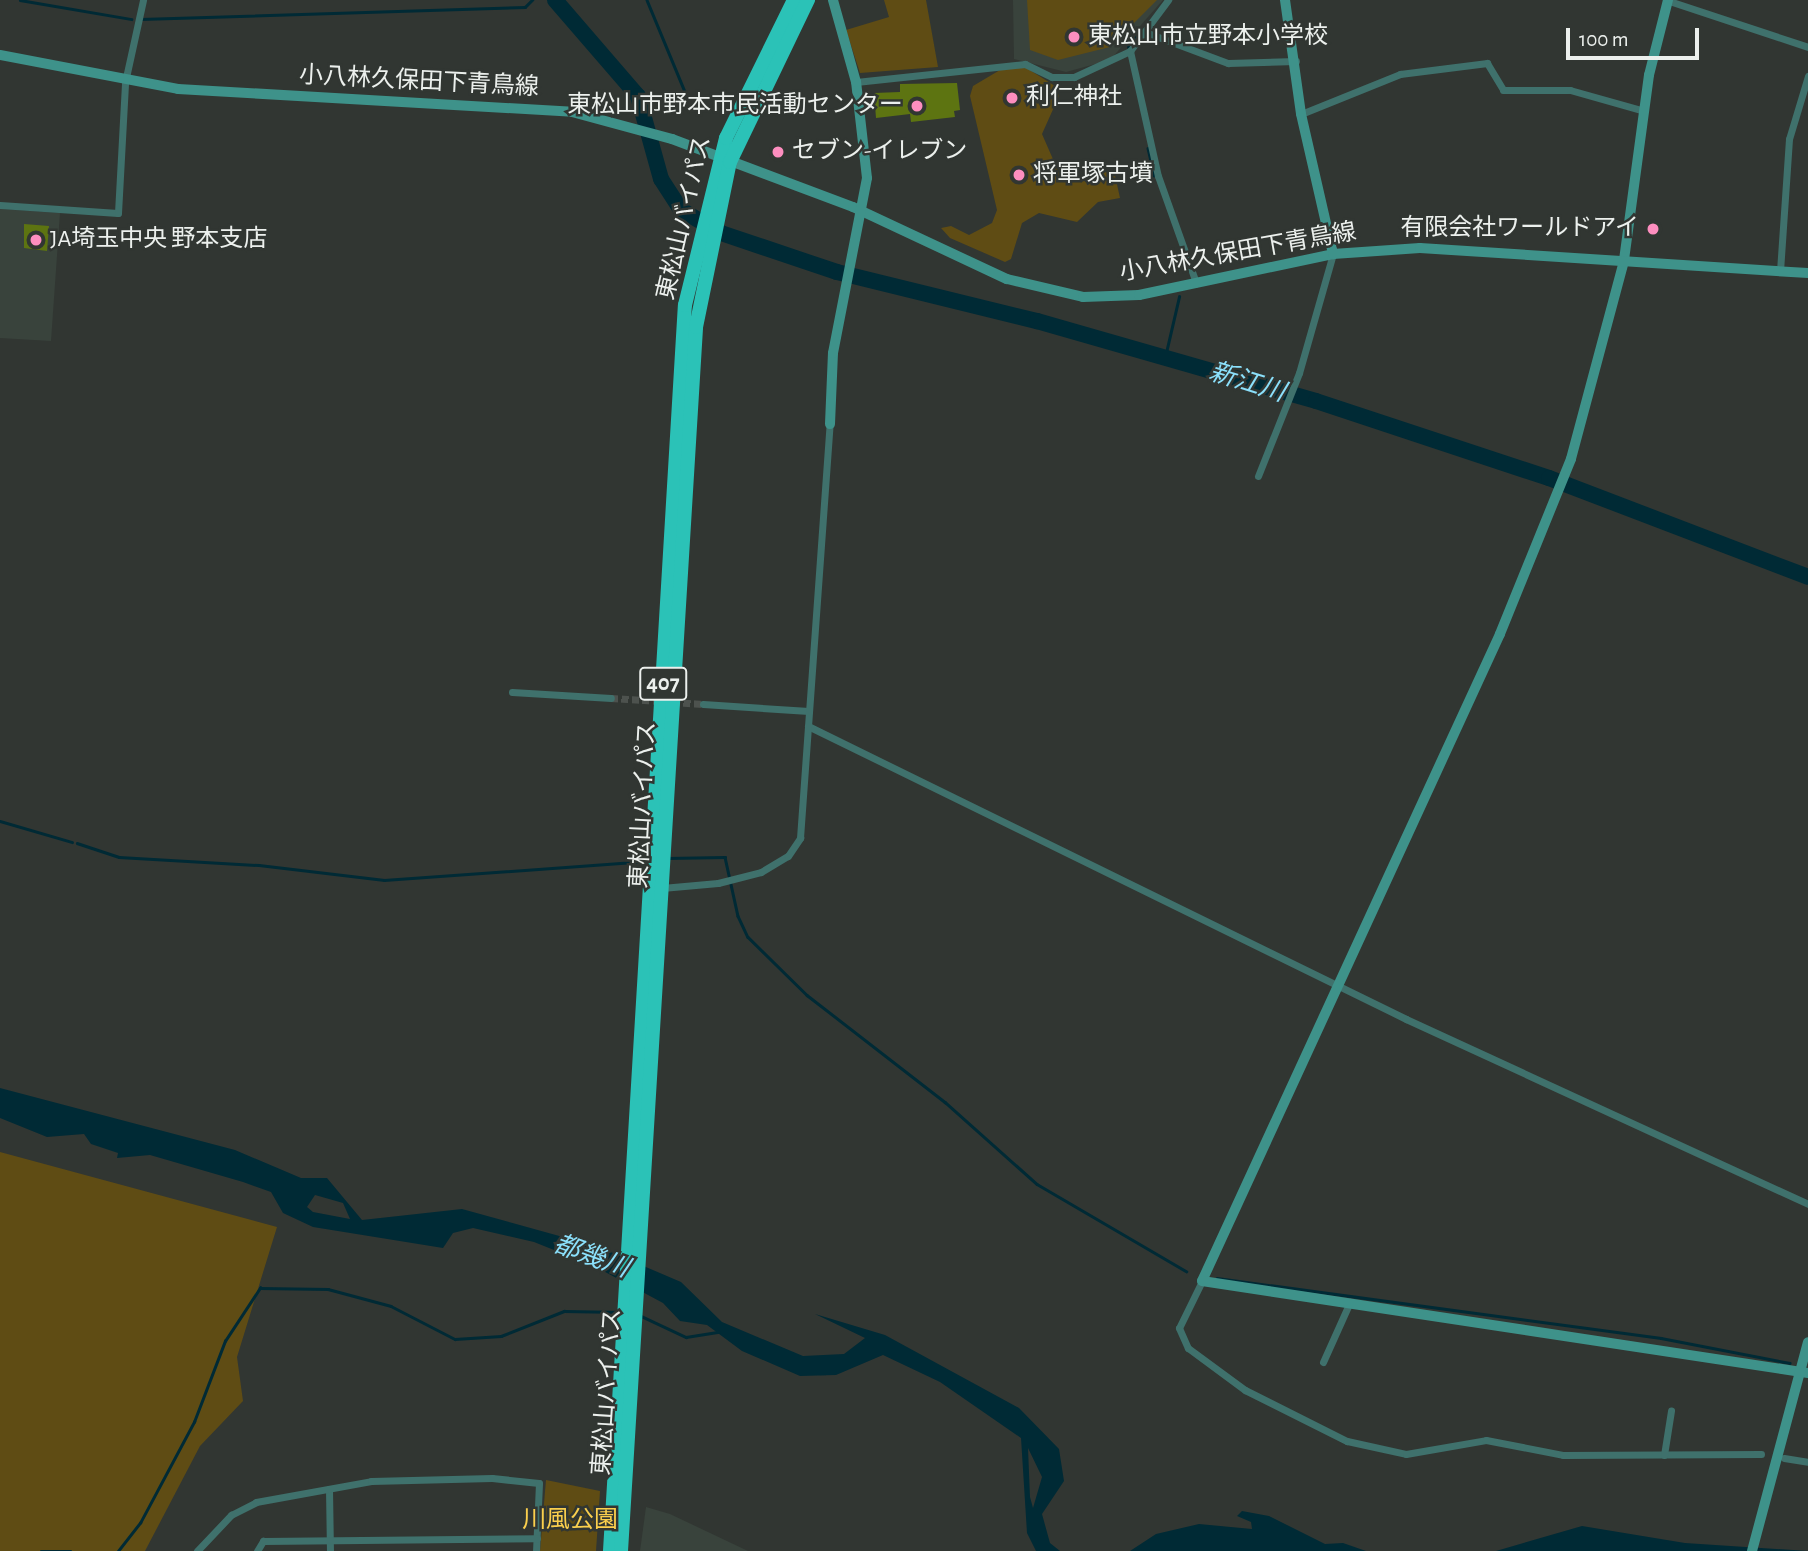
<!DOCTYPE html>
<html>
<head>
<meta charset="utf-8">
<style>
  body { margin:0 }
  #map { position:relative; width:1808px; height:1551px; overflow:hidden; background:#313632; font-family:"Alegreya Sans","Noto Sans JP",sans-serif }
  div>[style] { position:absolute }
  .built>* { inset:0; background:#39433c }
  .green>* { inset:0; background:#5f4c14 }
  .water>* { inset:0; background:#002a35 }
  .stream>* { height:2.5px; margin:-1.25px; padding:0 1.25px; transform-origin:1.25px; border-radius:1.25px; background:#002a35 }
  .river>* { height:16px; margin:-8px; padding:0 8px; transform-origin:8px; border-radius:8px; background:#002a35 }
  .building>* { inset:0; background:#5d7411 }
  .street-tunnel>* { height:7px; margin-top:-3.5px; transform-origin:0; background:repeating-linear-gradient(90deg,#4d524e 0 7px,transparent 0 10.5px) }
  .street>* { height:7px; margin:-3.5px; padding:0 3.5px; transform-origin:3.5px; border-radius:3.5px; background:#3f716c }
  .secondary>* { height:10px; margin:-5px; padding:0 5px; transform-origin:5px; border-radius:5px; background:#3e928a }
  .highway>* { height:14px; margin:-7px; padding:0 7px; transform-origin:7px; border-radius:7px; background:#2bc2b7 }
  .dots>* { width:19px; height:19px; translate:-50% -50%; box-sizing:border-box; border:4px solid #313632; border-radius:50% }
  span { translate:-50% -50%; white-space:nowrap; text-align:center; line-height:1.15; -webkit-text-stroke:5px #313632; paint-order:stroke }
  .shield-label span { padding:2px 5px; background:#313632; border:2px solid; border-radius:5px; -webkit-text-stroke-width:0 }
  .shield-label { font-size:23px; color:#ecf0ed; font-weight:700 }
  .poi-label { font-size:24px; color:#ecf0ed }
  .left { translate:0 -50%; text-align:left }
  .right { translate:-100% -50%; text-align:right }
  .street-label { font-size:24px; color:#ecf0ed }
  .park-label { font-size:24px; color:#facf4d }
  .water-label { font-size:26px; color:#8be0fb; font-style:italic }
  .scale { position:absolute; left:1566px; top:28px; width:133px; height:32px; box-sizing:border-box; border:4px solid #ecf0ed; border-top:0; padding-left:9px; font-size:21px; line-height:24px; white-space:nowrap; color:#ecf0ed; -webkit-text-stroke:5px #313632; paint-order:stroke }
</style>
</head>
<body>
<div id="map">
  <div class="built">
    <div style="clip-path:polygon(1013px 0,1163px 0,1110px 60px,1066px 72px,1014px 59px)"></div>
    <div style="clip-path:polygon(0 209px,60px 213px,51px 341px,0 338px)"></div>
    <div style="clip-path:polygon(646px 1507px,670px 1514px,748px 1551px,640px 1551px)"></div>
  </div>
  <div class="green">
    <div style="clip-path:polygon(884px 0,926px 0,938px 67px,860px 73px,846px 30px,889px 17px)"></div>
    <div style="clip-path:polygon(1027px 0,1157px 0,1110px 47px,1058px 60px,1030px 50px)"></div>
    <div style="clip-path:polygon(1025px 67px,1055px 86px,1059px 96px,1042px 134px,1059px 173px,1065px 180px,1092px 181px,1105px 172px,1115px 175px,1120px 198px,1098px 202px,1077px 222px,1039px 213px,1022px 223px,1011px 259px,1005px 262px,950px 238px,941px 228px,951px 226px,969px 235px,992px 223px,997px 210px,970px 96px,973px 86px,1000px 70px)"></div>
    <div style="clip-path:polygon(0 1152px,277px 1227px,237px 1357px,243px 1401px,200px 1446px,145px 1551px,0 1551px)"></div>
    <div style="clip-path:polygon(546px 1480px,600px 1491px,596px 1551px,540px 1551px)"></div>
  </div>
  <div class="water">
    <div style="clip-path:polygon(evenodd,0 1088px,235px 1150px,301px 1178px,327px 1178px,362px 1220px,462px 1209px,599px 1247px,681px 1282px,722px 1322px,803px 1356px,844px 1354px,865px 1338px,815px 1314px,885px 1335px,1019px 1408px,1059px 1449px,1064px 1481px,1042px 1514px,1050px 1543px,1060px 1551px,1036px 1551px,1027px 1533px,1021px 1438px,940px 1382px,883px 1355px,836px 1375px,800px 1376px,742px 1351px,707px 1325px,680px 1321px,663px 1303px,594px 1266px,534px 1242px,473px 1228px,453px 1233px,443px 1248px,313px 1227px,283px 1213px,271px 1192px,243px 1182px,150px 1155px,117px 1158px,118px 1153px,91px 1144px,84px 1134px,47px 1137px,0 1118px,0 1088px,315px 1195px,343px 1203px,350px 1219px,313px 1212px,307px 1207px,315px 1195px,0 1088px,1028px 1448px,1042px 1477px,1033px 1508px,1030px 1497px,1028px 1448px)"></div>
    <div style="clip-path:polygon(1242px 1511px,1269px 1516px,1325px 1544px,1343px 1543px,1366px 1551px,1130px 1551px,1156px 1534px,1199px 1524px,1252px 1529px,1251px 1522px,1237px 1516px)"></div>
    <div style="clip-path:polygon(1582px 1526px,1685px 1543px,1808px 1551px,1496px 1551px)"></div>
  </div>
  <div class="stream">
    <div style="left:20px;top:0;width:113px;rotate:9.7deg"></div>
    <div style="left:647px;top:0;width:107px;rotate:67.5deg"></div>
    <div style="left:141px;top:19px;width:384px;rotate:-1.8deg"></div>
    <div style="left:525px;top:7px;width:10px;rotate:-45deg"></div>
    <div style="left:1128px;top:47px;width:14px;rotate:-51deg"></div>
    <div style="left:1148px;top:148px;width:28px;rotate:77deg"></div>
    <div style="left:1185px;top:261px;width:8px;rotate:90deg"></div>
    <div style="left:1165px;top:357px;width:62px;rotate:-76.9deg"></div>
    <div style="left:0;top:821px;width:75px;rotate:16.3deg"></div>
    <div style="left:77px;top:843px;width:44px;rotate:18.4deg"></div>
    <div style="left:119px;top:857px;width:140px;rotate:3.3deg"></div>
    <div style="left:259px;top:865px;width:126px;rotate:6.8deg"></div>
    <div style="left:384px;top:880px;width:264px;rotate:-4.1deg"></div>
    <div style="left:667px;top:858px;width:58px;rotate:-1deg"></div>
    <div style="left:725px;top:857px;width:60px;rotate:77.6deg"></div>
    <div style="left:738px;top:916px;width:23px;rotate:65deg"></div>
    <div style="left:748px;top:937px;width:83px;rotate:44.5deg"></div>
    <div style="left:807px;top:995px;width:175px;rotate:37.8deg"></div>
    <div style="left:945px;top:1102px;width:123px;rotate:41.7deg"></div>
    <div style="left:1037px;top:1184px;width:173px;rotate:30.3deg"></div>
    <div style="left:1217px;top:1278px;width:448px;rotate:7.7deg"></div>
    <div style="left:1661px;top:1338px;width:131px;rotate:11deg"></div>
    <div style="left:641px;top:1316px;width:50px;rotate:25deg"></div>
    <div style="left:686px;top:1337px;width:33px;rotate:-9deg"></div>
    <div style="left:41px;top:1551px;width:30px"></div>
    <div style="left:118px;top:1551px;width:36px;rotate:-52deg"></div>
    <div style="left:140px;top:1523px;width:115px;rotate:-61.9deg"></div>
    <div style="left:194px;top:1422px;width:87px;rotate:-69.1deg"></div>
    <div style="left:225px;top:1341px;width:64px;rotate:-56.6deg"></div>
    <div style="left:260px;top:1288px;width:68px;rotate:0.8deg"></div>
    <div style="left:328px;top:1289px;width:65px;rotate:15.1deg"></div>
    <div style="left:391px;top:1306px;width:72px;rotate:27.3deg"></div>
    <div style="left:455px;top:1339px;width:46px;rotate:-3.7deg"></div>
    <div style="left:501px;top:1336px;width:68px;rotate:-21.6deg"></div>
    <div style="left:564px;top:1311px;width:57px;rotate:1deg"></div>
  </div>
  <div class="river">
    <div style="left:555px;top:0;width:127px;rotate:49.2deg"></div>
    <div style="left:638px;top:96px;width:86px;rotate:74.5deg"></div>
    <div style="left:661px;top:179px;width:37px;rotate:57deg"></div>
    <div style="left:681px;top:210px;width:46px;rotate:29.9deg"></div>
    <div style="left:721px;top:233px;width:122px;rotate:18.6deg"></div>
    <div style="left:837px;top:272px;width:206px;rotate:13.8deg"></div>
    <div style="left:1037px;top:321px;width:290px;rotate:16deg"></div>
    <div style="left:1316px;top:401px;width:245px;rotate:18.3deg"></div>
    <div style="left:1549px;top:478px;width:277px;rotate:20.9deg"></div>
  </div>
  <div class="building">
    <div style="clip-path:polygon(957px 83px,960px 110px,954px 111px,955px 117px,911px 122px,910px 114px,876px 118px,874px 93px,900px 92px,900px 84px)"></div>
    <div style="clip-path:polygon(24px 224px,49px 226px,47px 251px,24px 248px)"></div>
  </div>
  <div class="street-tunnel">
    <div style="left:611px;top:698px;width:50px;rotate:3.4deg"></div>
    <div style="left:673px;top:702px;width:30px;rotate:4deg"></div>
  </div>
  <div class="street">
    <div style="left:1666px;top:0;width:150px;rotate:18.3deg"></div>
    <div style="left:1145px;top:32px;width:89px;rotate:20.5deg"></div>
    <div style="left:1228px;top:63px;width:68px;rotate:-1.7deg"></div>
    <div style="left:1130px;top:51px;width:128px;rotate:77.4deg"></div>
    <div style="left:1158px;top:176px;width:114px;rotate:70.4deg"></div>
    <div style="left:856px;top:82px;width:170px;rotate:-6.1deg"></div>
    <div style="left:1025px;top:64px;width:30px;rotate:26deg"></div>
    <div style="left:1052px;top:77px;width:22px"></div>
    <div style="left:1074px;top:77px;width:62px;rotate:-24.9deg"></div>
    <div style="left:1130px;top:51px;width:64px;rotate:-53.3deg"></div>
    <div style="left:1301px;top:114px;width:107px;rotate:-22deg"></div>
    <div style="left:1400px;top:74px;width:88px;rotate:-7.2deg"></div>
    <div style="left:1487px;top:63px;width:31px;rotate:59deg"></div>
    <div style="left:1503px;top:90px;width:67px"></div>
    <div style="left:1570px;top:90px;width:77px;rotate:15.8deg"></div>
    <div style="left:0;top:205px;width:118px;rotate:3.9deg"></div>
    <div style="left:118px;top:213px;width:131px;rotate:-86.9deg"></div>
    <div style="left:125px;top:82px;width:84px;rotate:-77.6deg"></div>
    <div style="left:1780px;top:271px;width:132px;rotate:-86.1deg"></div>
    <div style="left:1789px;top:139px;width:66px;rotate:-73.2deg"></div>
    <div style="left:1258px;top:476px;width:111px;rotate:-68.3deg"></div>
    <div style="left:1299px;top:373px;width:124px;rotate:-74.1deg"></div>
    <div style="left:512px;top:692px;width:99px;rotate:3.5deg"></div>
    <div style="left:703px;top:704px;width:106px;rotate:3.8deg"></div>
    <div style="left:808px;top:726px;width:666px;rotate:26.1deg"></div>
    <div style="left:1406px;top:1019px;width:443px;rotate:24.7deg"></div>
    <div style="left:662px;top:888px;width:56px;rotate:-5.1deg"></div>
    <div style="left:718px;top:883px;width:44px;rotate:-14.3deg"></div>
    <div style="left:761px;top:872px;width:31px;rotate:-31deg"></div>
    <div style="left:788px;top:856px;width:22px;rotate:-56deg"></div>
    <div style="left:800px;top:838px;width:415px;rotate:-85.9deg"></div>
    <div style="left:1202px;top:1281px;width:52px;rotate:116.1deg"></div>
    <div style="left:1179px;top:1328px;width:22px;rotate:66deg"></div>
    <div style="left:1188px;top:1348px;width:71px;rotate:36.4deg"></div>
    <div style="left:1245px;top:1390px;width:114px;rotate:26.6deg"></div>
    <div style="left:1347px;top:1441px;width:60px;rotate:12.4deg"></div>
    <div style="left:1406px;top:1454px;width:81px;rotate:-9.9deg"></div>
    <div style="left:1486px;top:1440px;width:78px;rotate:11deg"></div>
    <div style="left:1563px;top:1455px;width:198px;rotate:-0.3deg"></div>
    <div style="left:1323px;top:1362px;width:66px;rotate:-65.8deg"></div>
    <div style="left:1664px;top:1455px;width:45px;rotate:-81deg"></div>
    <div style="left:1784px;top:1458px;width:24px;rotate:9deg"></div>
    <div style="left:329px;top:1489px;width:62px;rotate:89.1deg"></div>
    <div style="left:197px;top:1551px;width:50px;rotate:-46.6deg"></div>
    <div style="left:231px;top:1515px;width:28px;rotate:-27deg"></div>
    <div style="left:256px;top:1502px;width:117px;rotate:-10.3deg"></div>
    <div style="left:371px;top:1481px;width:121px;rotate:-1.4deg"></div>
    <div style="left:492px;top:1478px;width:47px;rotate:6.1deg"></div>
    <div style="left:539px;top:1483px;width:68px;rotate:92.5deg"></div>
    <div style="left:257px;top:1551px;width:12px;rotate:-59deg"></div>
    <div style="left:263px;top:1541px;width:274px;rotate:-0.6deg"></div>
  </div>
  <div class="secondary">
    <div style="left:1285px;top:0;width:115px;rotate:82deg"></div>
    <div style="left:1301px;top:114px;width:144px;rotate:77.1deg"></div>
    <div style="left:1668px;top:0;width:77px;rotate:104.2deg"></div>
    <div style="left:1649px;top:75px;width:188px;rotate:97.7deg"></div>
    <div style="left:1624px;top:261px;width:205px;rotate:105deg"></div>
    <div style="left:1571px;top:459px;width:189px;rotate:112.1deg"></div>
    <div style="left:1500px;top:634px;width:712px;rotate:114.73deg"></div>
    <div style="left:1202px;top:1281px;width:613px;rotate:8.63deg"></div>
    <div style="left:0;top:55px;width:181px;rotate:10.8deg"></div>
    <div style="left:178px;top:89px;width:395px;rotate:3.3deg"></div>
    <div style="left:572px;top:112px;width:104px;rotate:15.1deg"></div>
    <div style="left:672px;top:139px;width:193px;rotate:20.6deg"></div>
    <div style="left:853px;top:207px;width:170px;rotate:25.1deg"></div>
    <div style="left:1007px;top:279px;width:78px;rotate:13.3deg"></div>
    <div style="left:1083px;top:297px;width:56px;rotate:-2deg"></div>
    <div style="left:1139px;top:295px;width:198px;rotate:-11.9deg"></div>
    <div style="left:1333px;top:254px;width:87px;rotate:-3.9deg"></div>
    <div style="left:1420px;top:248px;width:389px;rotate:3.7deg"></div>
    <div style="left:830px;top:424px;width:71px;rotate:-87.6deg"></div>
    <div style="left:833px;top:353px;width:178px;rotate:-79deg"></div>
    <div style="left:867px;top:178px;width:97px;rotate:-96.5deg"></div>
    <div style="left:856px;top:82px;width:85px;rotate:-105.7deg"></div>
    <div style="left:1752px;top:1551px;width:216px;rotate:-75deg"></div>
  </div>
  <div class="highway">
    <div style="left:610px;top:1551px;width:1248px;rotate:-86.56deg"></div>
    <div style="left:685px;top:305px;width:172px;rotate:-76.2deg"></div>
    <div style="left:726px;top:138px;width:154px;rotate:-63.8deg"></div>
    <div style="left:621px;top:1551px;width:1226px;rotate:-86.49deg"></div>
    <div style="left:696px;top:327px;width:168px;rotate:-78.4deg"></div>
    <div style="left:730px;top:162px;width:180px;rotate:-64.3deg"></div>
  </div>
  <div class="dots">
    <div style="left:1074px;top:37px;background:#fd8ebf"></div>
    <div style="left:1012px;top:98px;background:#fd8ebf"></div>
    <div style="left:917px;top:106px;background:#fd8ebf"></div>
    <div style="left:778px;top:152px;background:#fd8ebf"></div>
    <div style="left:1019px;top:175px;background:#fd8ebf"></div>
    <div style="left:1653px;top:229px;background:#fd8ebf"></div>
    <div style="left:36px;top:240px;background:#fd8ebf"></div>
  </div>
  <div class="shield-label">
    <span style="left:663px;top:684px">407</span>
  </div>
  <div class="poi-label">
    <span class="left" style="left:1088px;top:37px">東松山市立野本小学校</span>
    <span class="left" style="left:1026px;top:98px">利仁神社</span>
    <span class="right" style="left:903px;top:106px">東松山市野本市民活動センター</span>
    <span class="left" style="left:792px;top:152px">セブン-イレブン</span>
    <span class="left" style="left:1033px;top:175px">将軍塚古墳</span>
    <span class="right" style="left:1639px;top:229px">有限会社ワールドアイ</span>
    <span class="left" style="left:50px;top:240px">JA埼玉中央 野本支店</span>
  </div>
  <div class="street-label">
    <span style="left:419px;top:82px;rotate:3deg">小八林久保田下青鳥線</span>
    <span style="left:685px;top:218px;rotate:-77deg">東松山バイパス</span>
    <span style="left:1238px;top:253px;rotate:-10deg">小八林久保田下青鳥線</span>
    <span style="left:644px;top:805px;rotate:-87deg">東松山バイパス</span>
    <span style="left:608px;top:1392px;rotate:-86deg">東松山バイパス</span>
  </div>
  <div class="park-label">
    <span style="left:570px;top:1521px">川風公園</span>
  </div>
  <div class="water-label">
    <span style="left:1247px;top:383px;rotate:17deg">新江川</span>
    <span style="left:591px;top:1257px;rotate:20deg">都幾川</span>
  </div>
  <div class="scale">100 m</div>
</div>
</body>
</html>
